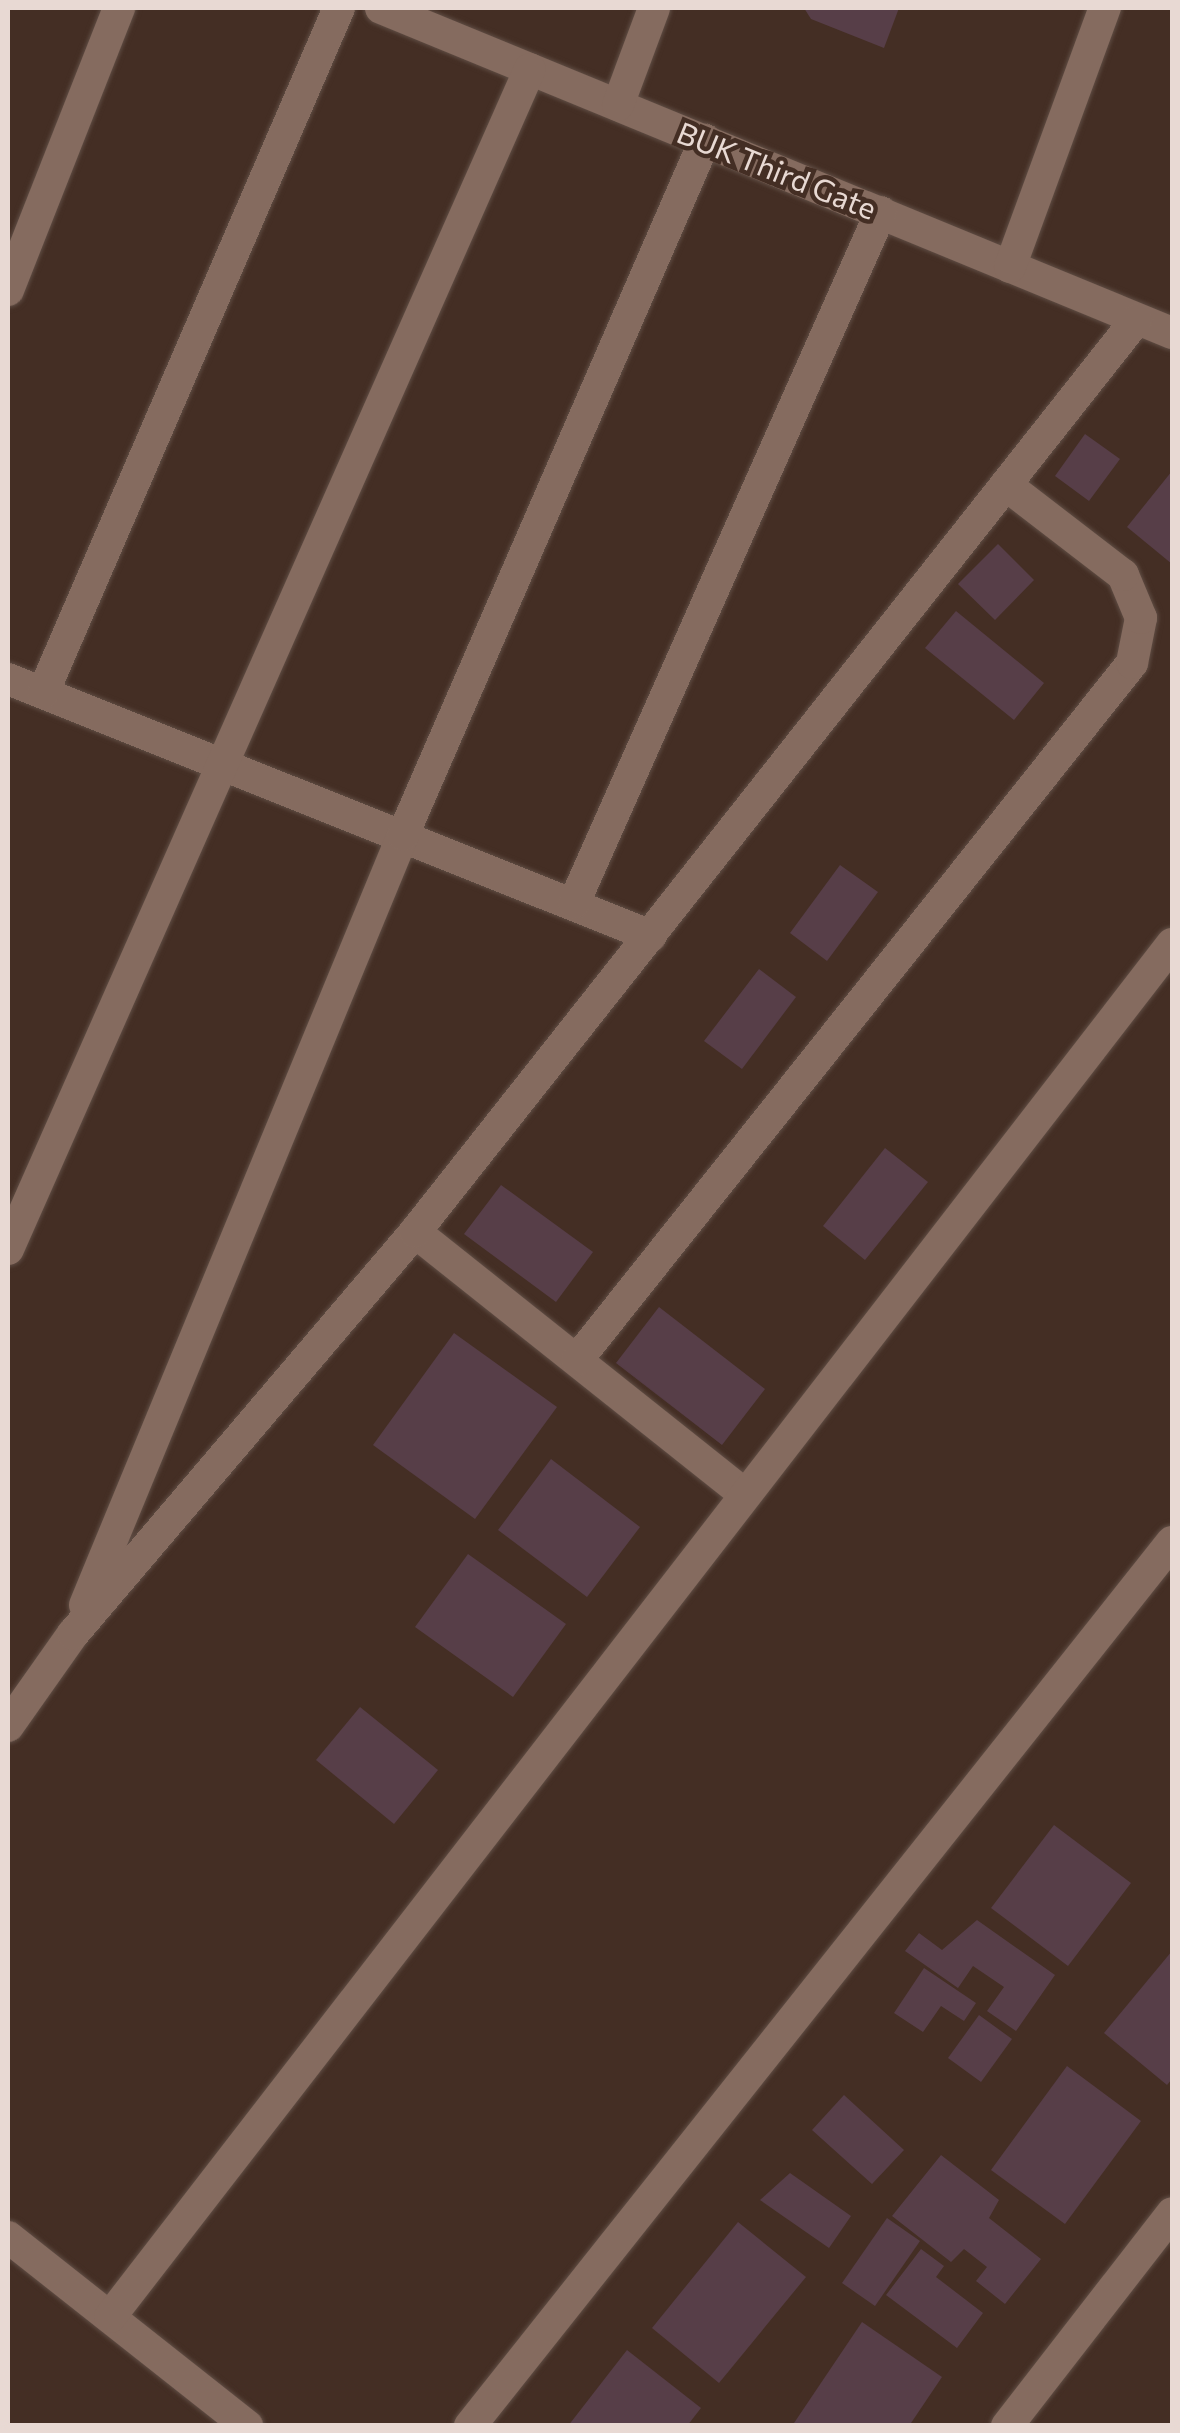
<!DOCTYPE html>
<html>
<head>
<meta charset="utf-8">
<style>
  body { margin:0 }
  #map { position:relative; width:1180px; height:2433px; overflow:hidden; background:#442e24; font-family:Commissioner,sans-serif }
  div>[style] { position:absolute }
  .building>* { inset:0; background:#573e48 }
  .roads { filter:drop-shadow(0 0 2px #5f4d44) drop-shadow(0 0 2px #5f4d44) }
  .street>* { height:32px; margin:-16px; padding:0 16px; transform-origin:16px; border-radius:16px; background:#856b5f }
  span { translate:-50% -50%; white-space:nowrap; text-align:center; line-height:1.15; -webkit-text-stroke:9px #442e24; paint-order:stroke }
  .street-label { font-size:30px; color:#e8d9d3 }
  .frame { position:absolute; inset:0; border:10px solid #e8d9d3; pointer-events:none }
</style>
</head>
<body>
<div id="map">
  <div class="building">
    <div style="clip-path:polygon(804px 8px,899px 8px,884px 48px,811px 19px)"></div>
    <div style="clip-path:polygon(1085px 434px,1120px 459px,1089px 501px,1055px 476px)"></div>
    <div style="clip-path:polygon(1172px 471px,1172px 564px,1127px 527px)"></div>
    <div style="clip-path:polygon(998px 544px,1034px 580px,995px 620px,958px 584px)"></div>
    <div style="clip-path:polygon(956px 611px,1044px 683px,1014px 720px,925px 648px)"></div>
    <div style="clip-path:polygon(840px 865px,878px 892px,827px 961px,790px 933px)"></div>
    <div style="clip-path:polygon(759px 969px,796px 997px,742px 1069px,704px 1041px)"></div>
    <div style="clip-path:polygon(885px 1148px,928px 1182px,865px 1260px,823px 1226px)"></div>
    <div style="clip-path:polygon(501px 1185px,593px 1252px,556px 1302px,464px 1234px)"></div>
    <div style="clip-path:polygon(659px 1307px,765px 1389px,722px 1445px,616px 1363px)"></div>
    <div style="clip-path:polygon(454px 1333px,557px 1407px,475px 1519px,373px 1445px)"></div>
    <div style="clip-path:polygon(551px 1459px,640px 1527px,587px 1597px,498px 1530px)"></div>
    <div style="clip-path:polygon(468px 1554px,566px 1624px,513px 1697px,415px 1627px)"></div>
    <div style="clip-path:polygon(360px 1707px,438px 1770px,394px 1824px,316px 1760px)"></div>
    <div style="clip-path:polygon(1054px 1825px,1131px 1883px,1068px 1966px,991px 1908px)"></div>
    <div style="clip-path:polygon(977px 1920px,1055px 1975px,1016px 2031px,987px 2011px,1004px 1987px,973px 1966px,958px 1988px,905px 1951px,919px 1933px,942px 1950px)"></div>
    <div style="clip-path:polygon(1172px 1951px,1172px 2079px,1167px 2085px,1104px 2033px)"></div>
    <div style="clip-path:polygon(924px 1968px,976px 2003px,964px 2021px,941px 2006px,923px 2032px,894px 2013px)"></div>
    <div style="clip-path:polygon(979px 2015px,1012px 2039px,981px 2082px,948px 2058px)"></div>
    <div style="clip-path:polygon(1067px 2066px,1141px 2121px,1065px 2224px,991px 2170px)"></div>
    <div style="clip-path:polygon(844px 2095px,904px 2150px,872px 2184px,812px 2130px)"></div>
    <div style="clip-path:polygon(941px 2155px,999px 2200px,989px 2218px,1041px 2259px,1005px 2304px,976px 2281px,987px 2267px,964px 2249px,951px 2262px,892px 2216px)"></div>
    <div style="clip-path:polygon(790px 2173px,851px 2216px,829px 2248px,760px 2200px)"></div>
    <div style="clip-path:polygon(887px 2218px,920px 2241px,875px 2306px,842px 2283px)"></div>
    <div style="clip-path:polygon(738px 2222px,806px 2277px,719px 2383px,652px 2328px)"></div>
    <div style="clip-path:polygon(921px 2249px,944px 2266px,936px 2277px,983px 2313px,957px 2348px,886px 2295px)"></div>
    <div style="clip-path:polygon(862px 2322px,942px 2377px,909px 2426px,792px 2426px)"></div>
    <div style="clip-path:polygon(627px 2350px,701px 2408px,687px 2426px,568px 2426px)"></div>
  </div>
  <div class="roads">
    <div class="street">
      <div style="left:381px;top:8px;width:855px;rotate:22.34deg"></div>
      <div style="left:618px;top:105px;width:103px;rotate:-69.6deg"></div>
      <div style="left:1010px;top:267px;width:276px;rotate:-69.9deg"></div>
      <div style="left:8px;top:290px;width:303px;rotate:-68.5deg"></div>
      <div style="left:8px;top:679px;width:692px;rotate:21.79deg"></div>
      <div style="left:43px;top:693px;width:746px;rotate:-66.63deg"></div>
      <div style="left:574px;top:903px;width:756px;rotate:-66.05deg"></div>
      <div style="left:415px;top:1232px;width:416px;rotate:38.5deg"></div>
      <div style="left:8px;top:1249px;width:1290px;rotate:-66.14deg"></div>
      <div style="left:577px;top:1360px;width:891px;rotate:-51.47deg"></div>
      <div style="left:1132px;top:663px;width:46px;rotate:-78.7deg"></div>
      <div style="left:1141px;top:618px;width:47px;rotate:-112.7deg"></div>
      <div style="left:1123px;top:575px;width:148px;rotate:-142.4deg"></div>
      <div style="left:85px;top:1605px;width:833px;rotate:-67.56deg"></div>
      <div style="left:403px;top:835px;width:758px;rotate:-66.51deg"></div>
      <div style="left:8px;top:1726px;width:113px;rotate:-54.8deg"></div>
      <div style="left:73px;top:1634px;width:528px;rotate:-49.61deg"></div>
      <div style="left:415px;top:1232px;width:1163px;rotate:-51.67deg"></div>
      <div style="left:8px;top:2237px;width:305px;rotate:38.3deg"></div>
      <div style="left:110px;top:2317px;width:1736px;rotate:-52.28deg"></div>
      <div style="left:470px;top:2426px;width:1129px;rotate:-51.55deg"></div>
      <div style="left:1007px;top:2426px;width:269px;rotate:-52.2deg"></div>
    </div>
  </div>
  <div class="street-label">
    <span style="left:777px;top:170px;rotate:22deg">BUK Third Gate</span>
  </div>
  <div class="frame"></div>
</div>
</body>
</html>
